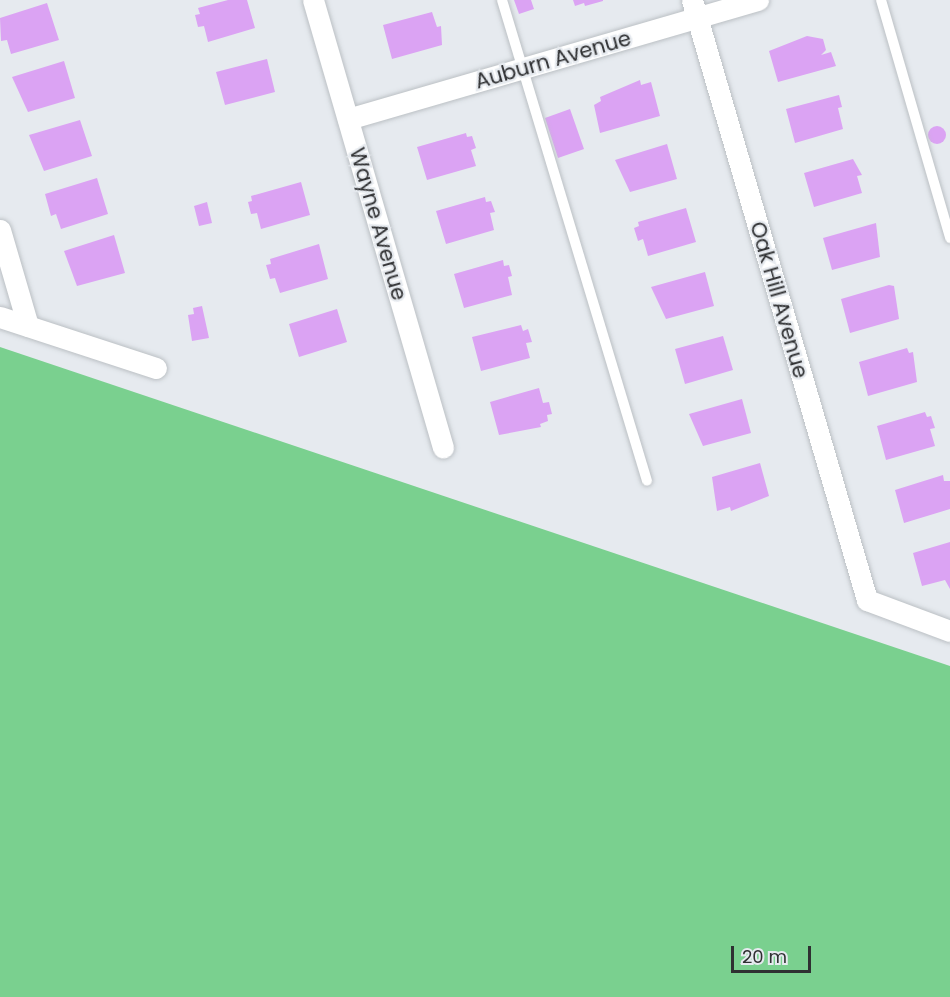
<!DOCTYPE html>
<html>
<head>
<meta charset="utf-8">
<style>
  body { margin:0 }
  #map { position:relative; width:950px; height:997px; overflow:hidden; background:#e6eaef; font-family:Poppins,sans-serif }
  div>[style] { position:absolute }
  .forest>* { inset:0; background:#7ad08f }
  .building>* { inset:0; background:#dba3f3 }
  .round { border-radius:50% }
  .roads { filter:drop-shadow(0 0 2px #bbc0c4) drop-shadow(0 0 2px #bbc0c4) }
  .lane>* { height:10px; margin:-5px; padding:0 5px; transform-origin:5px; border-radius:5px; background:#fff }
  .street>* { height:21px; margin:-10.5px; padding:0 10.5px; transform-origin:10.5px; border-radius:10.5px; background:#fff }
  span { translate:-50% -50%; white-space:nowrap; text-align:center; line-height:1.15; -webkit-text-stroke:4.5px #e6eaef; paint-order:stroke }
  .street-label { font-size:21px; color:#2f3032 }
  .scale { position:absolute; left:731px; top:946px; width:80px; height:27px; box-sizing:border-box; border:3px solid #2f3032; border-top:0; padding-left:8px; font-size:18px; line-height:21px; white-space:nowrap; color:#2f3032; -webkit-text-stroke:4px #e6eaef; paint-order:stroke }
</style>
</head>
<body>
<div id="map">
  <div class="forest">
    <div style="clip-path:polygon(0 347px,950px 666px,950px 997px,0 997px)"></div>
  </div>
  <div class="building">
    <div style="clip-path:polygon(228px 0,247px 0,255px 28px,208px 42px,204px 26px,198px 27px,195px 15px,200px 14px,198px 8px)"></div>
    <div style="clip-path:polygon(514px 0,531px 0,534px 9px,519px 14px)"></div>
    <div style="clip-path:polygon(573px 0,603px 0,603px 1px,585px 6px,584px 3px,575px 6px)"></div>
    <div style="clip-path:polygon(47px 3px,59px 40px,11px 54px,7px 40px,1px 41px,0 18px)"></div>
    <div style="clip-path:polygon(432px 12px,437px 27px,441px 26px,442px 45px,392px 59px,383px 25px)"></div>
    <div style="clip-path:polygon(807px 36px,823px 39px,826px 50px,821px 55px,831px 52px,836px 66px,778px 82px,769px 51px)"></div>
    <div style="clip-path:polygon(267px 59px,275px 92px,225px 105px,216px 72px)"></div>
    <div style="clip-path:polygon(64px 61px,75px 98px,28px 112px,12px 77px)"></div>
    <div style="clip-path:polygon(640px 80px,641px 85px,651px 82px,660px 116px,600px 133px,594px 105px,601px 101px,600px 97px)"></div>
    <div style="clip-path:polygon(839px 95px,842px 107px,838px 108px,843px 129px,795px 143px,786px 109px)"></div>
    <div style="clip-path:polygon(570px 109px,584px 149px,558px 158px,545px 118px)"></div>
    <div style="clip-path:polygon(80px 120px,92px 156px,44px 171px,29px 135px)"></div>
    <div class="round" style="left:928px;top:126px;width:18px;height:18px"></div>
    <div style="clip-path:polygon(466px 133px,467px 137px,472px 136px,476px 148px,471px 150px,476px 166px,427px 180px,417px 147px)"></div>
    <div style="clip-path:polygon(667px 144px,677px 179px,630px 192px,615px 160px)"></div>
    <div style="clip-path:polygon(853px 159px,862px 175px,857px 176px,862px 193px,814px 207px,804px 173px)"></div>
    <div style="clip-path:polygon(97px 178px,108px 214px,61px 229px,56px 214px,51px 216px,45px 194px)"></div>
    <div style="clip-path:polygon(301px 182px,310px 215px,261px 229px,257px 213px,251px 214px,248px 202px,252px 201px,251px 196px)"></div>
    <div style="clip-path:polygon(485px 197px,486px 202px,491px 201px,495px 212px,490px 213px,494px 230px,446px 244px,436px 211px)"></div>
    <div style="clip-path:polygon(207px 202px,212px 223px,199px 226px,194px 206px)"></div>
    <div style="clip-path:polygon(686px 208px,696px 242px,648px 256px,643px 239px,638px 241px,634px 228px,639px 226px,638px 222px)"></div>
    <div style="clip-path:polygon(876px 223px,880px 257px,832px 270px,823px 238px)"></div>
    <div style="clip-path:polygon(114px 235px,125px 273px,77px 286px,64px 251px)"></div>
    <div style="clip-path:polygon(319px 244px,328px 279px,280px 293px,275px 278px,270px 279px,266px 265px,271px 264px,270px 259px)"></div>
    <div style="clip-path:polygon(503px 260px,504px 266px,509px 265px,512px 276px,508px 277px,512px 295px,464px 308px,454px 274px)"></div>
    <div style="clip-path:polygon(705px 272px,714px 306px,666px 319px,651px 287px)"></div>
    <div style="clip-path:polygon(889px 285px,894px 286px,899px 319px,850px 333px,841px 299px)"></div>
    <div style="clip-path:polygon(202px 306px,209px 338px,192px 341px,188px 315px,194px 314px,193px 308px)"></div>
    <div style="clip-path:polygon(337px 309px,347px 342px,299px 357px,289px 324px)"></div>
    <div style="clip-path:polygon(521px 325px,523px 331px,528px 329px,532px 342px,526px 343px,530px 358px,481px 371px,472px 337px)"></div>
    <div style="clip-path:polygon(723px 336px,733px 370px,685px 384px,675px 349px)"></div>
    <div style="clip-path:polygon(907px 348px,909px 353px,913px 352px,917px 382px,868px 396px,859px 362px)"></div>
    <div style="clip-path:polygon(539px 388px,543px 403px,549px 402px,552px 414px,547px 415px,548px 421px,540px 424px,541px 427px,499px 435px,490px 402px)"></div>
    <div style="clip-path:polygon(742px 399px,751px 433px,703px 446px,689px 414px)"></div>
    <div style="clip-path:polygon(925px 412px,927px 417px,931px 416px,935px 428px,930px 429px,935px 446px,886px 460px,877px 426px)"></div>
    <div style="clip-path:polygon(760px 463px,769px 496px,731px 511px,730px 507px,717px 511px,712px 477px)"></div>
    <div style="clip-path:polygon(943px 475px,944px 481px,950px 481px,950px 509px,904px 523px,895px 490px)"></div>
    <div style="clip-path:polygon(950px 542px,950px 589px,945px 580px,922px 586px,913px 553px)"></div>
  </div>
  <div class="roads">
    <div class="lane">
      <div style="left:502px;top:0;width:502px;rotate:73.22deg"></div>
      <div style="left:881px;top:0;width:248px;rotate:73.8deg"></div>
    </div>
    <div class="street">
      <div style="left:313px;top:0;width:466px;rotate:73.8deg"></div>
      <div style="left:692px;top:0;width:625px;rotate:73.74deg"></div>
      <div style="left:867px;top:600px;width:89px;rotate:20.5deg"></div>
      <div style="left:348px;top:119px;width:427px;rotate:-16.2deg"></div>
      <div style="left:0;top:230px;width:100px;rotate:73.7deg"></div>
      <div style="left:0;top:317px;width:164px;rotate:18.1deg"></div>
    </div>
  </div>
  <div class="street-label">
    <span style="left:553px;top:60px;rotate:-16deg">Auburn Avenue</span>
    <span style="left:378px;top:224px;rotate:74deg">Wayne Avenue</span>
    <span style="left:779px;top:300px;rotate:74deg">Oak Hill Avenue</span>
  </div>
  <div class="scale">20 m</div>
</div>
</body>
</html>
